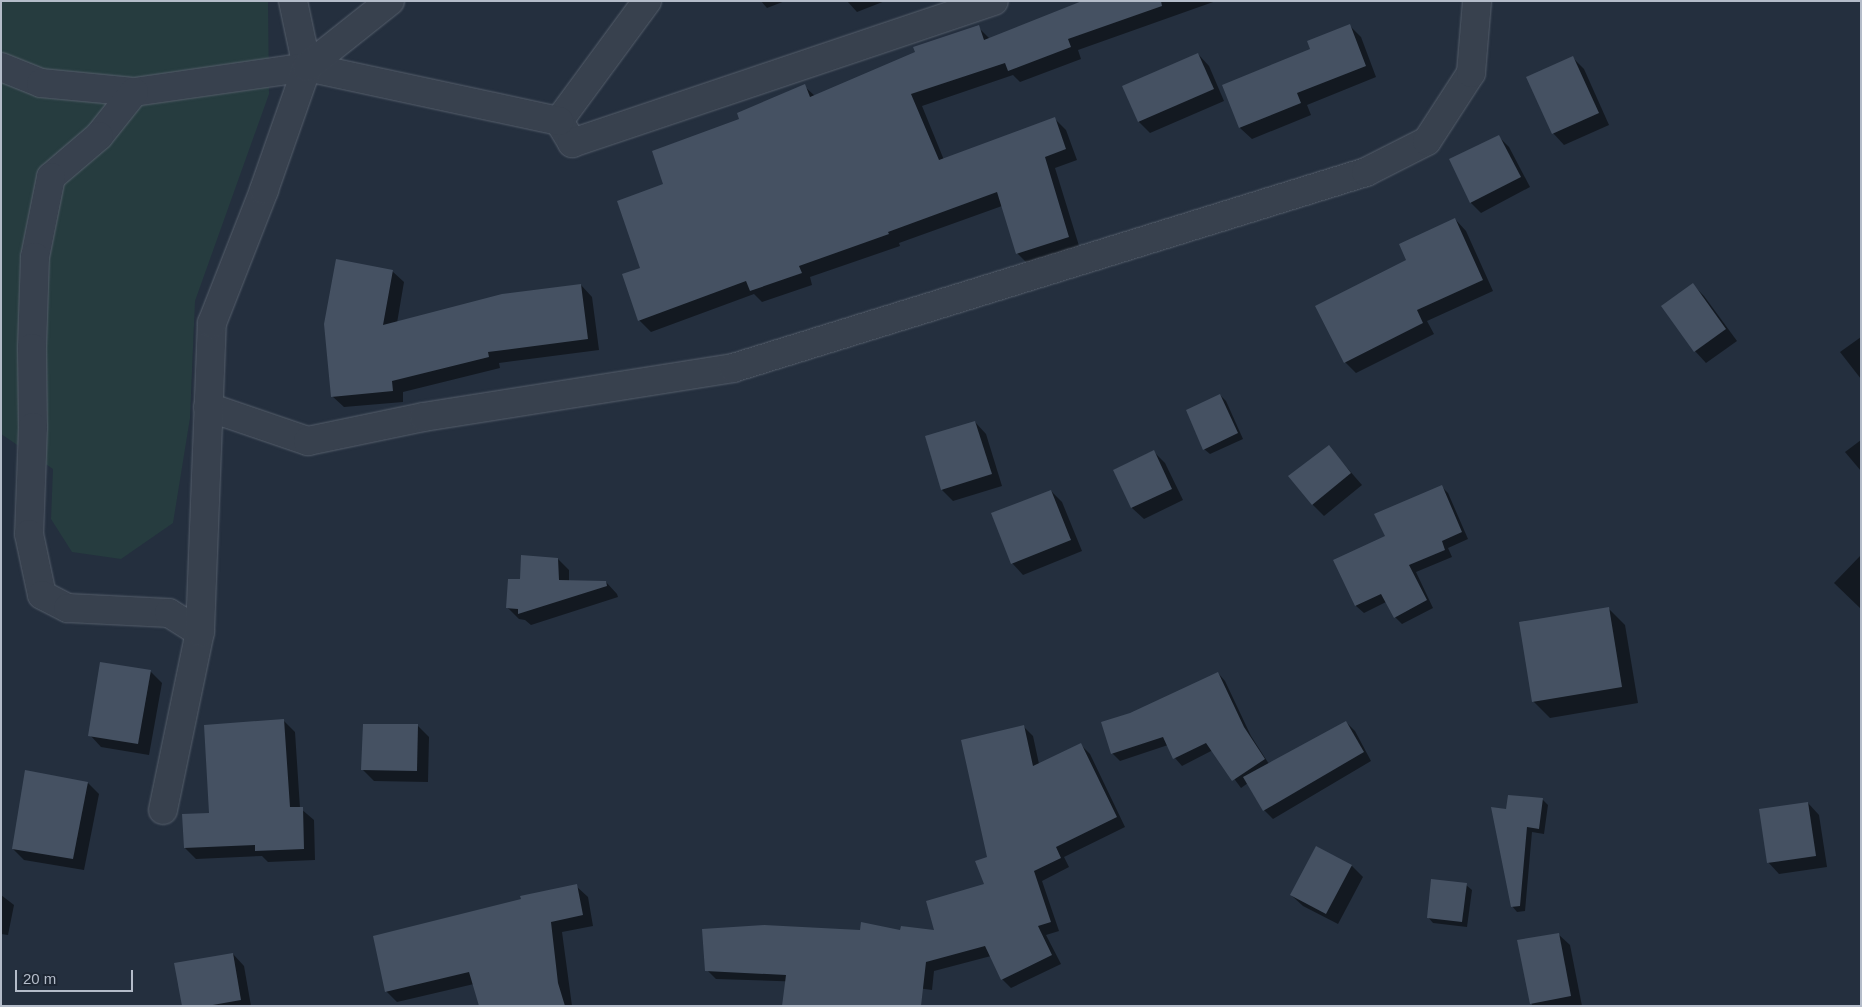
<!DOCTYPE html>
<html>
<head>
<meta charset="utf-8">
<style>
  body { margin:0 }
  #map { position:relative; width:1862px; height:1007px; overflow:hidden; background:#242f3e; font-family:Helvetica,sans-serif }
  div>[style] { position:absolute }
  .green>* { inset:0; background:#263c3f }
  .shadow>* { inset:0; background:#0007 }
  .building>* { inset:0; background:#455162 }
  .roads { filter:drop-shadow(0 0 1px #565f6c) drop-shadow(0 0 1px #565f6c) }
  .minor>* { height:28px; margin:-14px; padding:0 14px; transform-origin:14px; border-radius:14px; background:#38414e }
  span { translate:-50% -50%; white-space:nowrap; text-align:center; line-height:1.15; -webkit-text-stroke:4px #1d2633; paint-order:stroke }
  .frame { position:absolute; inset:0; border:2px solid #b4bcc9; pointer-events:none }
  .scale { position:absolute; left:15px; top:970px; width:118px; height:22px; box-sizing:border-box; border:2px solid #b4bcc9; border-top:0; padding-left:6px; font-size:15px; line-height:18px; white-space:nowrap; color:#b4bcc9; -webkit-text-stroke:4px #1d2633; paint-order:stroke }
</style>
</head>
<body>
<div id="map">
  <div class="green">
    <div style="clip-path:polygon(1px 1px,268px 1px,269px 94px,195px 301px,190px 418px,173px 523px,121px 559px,72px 552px,51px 519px,53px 469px,1px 434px)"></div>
  </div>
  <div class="shadow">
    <div style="clip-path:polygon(761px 1px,785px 1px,767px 8px)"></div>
    <div style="clip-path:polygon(847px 1px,885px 1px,857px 12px)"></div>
    <div style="clip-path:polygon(1086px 1px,1216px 1px,1078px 50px,1081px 59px,1020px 82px,1013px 75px,922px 106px,944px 160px,1054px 118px,1066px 130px,1077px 160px,1055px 168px,1080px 249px,1029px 265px,1017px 253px,1002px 206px,899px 243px,900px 246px,810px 277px,812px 285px,762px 302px,754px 294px,651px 332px,639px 320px,642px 269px,665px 185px,741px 120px,804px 86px,815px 96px,978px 27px,990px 39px)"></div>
    <div style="clip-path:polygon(1349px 25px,1361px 37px,1376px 77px,1307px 105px,1311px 115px,1252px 139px,1240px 128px,1224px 86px,1312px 49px)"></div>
    <div style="clip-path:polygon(1198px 54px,1209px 66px,1224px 101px,1150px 133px,1139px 122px,1124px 87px)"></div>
    <div style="clip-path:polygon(1572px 57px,1584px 69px,1609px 125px,1564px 145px,1553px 133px)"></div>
    <div style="clip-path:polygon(1499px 137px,1509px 147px,1530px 187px,1481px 213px,1471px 203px,1451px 159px)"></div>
    <div style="clip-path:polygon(1455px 219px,1466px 231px,1493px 291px,1427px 321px,1434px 334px,1356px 373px,1345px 362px,1408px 261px)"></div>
    <div style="clip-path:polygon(392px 271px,404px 282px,397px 323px,581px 285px,592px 297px,599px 350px,499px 363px,500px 368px,403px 392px,403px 402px,344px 407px,332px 396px)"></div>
    <div style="clip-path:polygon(1693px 285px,1704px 296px,1737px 341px,1706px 363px,1695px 351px)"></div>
    <div style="clip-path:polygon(1861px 337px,1861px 379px,1840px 352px)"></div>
    <div style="clip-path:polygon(1220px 395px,1226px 401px,1243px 439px,1210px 454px,1204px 449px)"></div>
    <div style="clip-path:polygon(975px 422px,986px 434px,1002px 486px,953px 501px,942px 490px)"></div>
    <div style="clip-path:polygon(1861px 440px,1861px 471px,1845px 452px)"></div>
    <div style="clip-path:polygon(1328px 446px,1362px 485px,1324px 516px,1312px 504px)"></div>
    <div style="clip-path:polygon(1153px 451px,1165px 463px,1183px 500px,1144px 519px,1132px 508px,1114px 470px)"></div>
    <div style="clip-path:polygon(1441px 486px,1448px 493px,1468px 539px,1448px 548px,1452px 557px,1416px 572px,1433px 608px,1402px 624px,1395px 617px,1386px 602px,1364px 613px,1356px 606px,1339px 570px,1387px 536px)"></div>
    <div style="clip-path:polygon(1051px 491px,1062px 502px,1082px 551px,1023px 575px,1012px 563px)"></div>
    <div style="clip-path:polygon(1861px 555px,1861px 609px,1834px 583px)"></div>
    <div style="clip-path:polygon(558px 559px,569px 570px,569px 581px,606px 582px,617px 594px,618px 597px,531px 625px,525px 620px,519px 619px,508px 608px,521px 580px)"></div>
    <div style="clip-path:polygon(1609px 609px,1625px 625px,1638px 703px,1550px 718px,1533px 701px)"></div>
    <div style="clip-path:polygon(150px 671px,162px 683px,149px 755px,101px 747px,90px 735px)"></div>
    <div style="clip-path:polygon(1218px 673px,1225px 681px,1251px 736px,1269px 764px,1346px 722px,1355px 731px,1371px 761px,1273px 819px,1264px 810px,1248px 783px,1241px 788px,1213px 750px,1182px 766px,1175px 758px,1168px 745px,1120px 761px,1112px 753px,1130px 714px)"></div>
    <div style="clip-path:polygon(284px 721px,295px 732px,300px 808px,314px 820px,315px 860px,268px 862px,262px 856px,196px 859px,185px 848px)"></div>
    <div style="clip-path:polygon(418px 726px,429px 737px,428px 782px,374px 781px,363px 770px)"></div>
    <div style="clip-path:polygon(1024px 727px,1033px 736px,1039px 764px,1081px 745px,1090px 754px,1125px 827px,1064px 857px,1069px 867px,1042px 881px,1059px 931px,1046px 935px,1061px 964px,1011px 988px,1002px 979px,991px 956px,934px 971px,932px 990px,896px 985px,716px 979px,707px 970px,936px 931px,985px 884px,988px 858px)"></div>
    <div style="clip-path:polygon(88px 783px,99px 794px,84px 870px,24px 860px,13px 849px)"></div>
    <div style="clip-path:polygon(1509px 796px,1543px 800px,1548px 805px,1544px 834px,1532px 832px,1525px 911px,1517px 912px,1512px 906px,1507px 810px)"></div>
    <div style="clip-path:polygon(1808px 803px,1819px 815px,1827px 867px,1779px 874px,1768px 862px)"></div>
    <div style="clip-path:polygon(1317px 847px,1352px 866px,1363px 877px,1338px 924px,1303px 906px,1291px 895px)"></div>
    <div style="clip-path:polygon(1466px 885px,1472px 890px,1467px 927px,1433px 923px,1428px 917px)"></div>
    <div style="clip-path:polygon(576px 886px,588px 897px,593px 926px,562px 932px,572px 1006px,480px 1006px,474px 984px,397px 1002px,386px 991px)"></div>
    <div style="clip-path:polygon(1px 895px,14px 905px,8px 935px,1px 934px)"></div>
    <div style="clip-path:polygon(1558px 934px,1570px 945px,1582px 1006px,1533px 1006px,1531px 1003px)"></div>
    <div style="clip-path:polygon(233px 954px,244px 966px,251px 1006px,183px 1006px)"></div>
  </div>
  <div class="building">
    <div style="clip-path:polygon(1082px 1px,1161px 1px,1162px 6px,1068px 39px,1071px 47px,1008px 71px,1005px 63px,911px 94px,939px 160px,1055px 117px,1066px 149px,1045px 157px,1069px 237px,1016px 254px,997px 192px,888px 232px,889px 234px,799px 266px,802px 273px,750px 291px,746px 281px,638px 321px,622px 274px,640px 268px,617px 201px,663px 184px,652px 151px,739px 119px,737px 113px,805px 84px,810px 97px,915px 52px,913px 47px,979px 25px,984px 40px)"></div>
    <div style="clip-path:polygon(1350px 24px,1366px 66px,1297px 93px,1301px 103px,1239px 128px,1222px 85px,1310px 49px,1307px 41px)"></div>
    <div style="clip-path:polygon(1198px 53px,1214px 89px,1138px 122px,1122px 86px)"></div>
    <div style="clip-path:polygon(1573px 56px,1599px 113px,1552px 134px,1526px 77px)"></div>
    <div style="clip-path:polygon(1499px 135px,1521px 177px,1470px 203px,1449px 159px)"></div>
    <div style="clip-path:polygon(1455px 218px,1483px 280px,1417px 310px,1423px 323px,1344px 363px,1315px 306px,1406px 260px,1399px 244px)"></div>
    <div style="clip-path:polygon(336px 259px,393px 270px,383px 325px,502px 294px,581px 284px,588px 339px,488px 352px,489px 357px,392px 381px,393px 391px,331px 397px,324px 324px)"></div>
    <div style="clip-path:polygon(1693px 283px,1726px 329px,1694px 352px,1661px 306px)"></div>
    <div style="clip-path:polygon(1220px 394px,1238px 433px,1203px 450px,1186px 410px)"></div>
    <div style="clip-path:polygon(975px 421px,992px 474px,941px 490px,925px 436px)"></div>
    <div style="clip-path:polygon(1329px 445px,1351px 473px,1312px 505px,1288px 476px)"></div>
    <div style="clip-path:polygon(1154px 450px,1172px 489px,1131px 508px,1113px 470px)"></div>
    <div style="clip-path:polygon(1442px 485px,1462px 532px,1442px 541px,1445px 550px,1409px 565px,1427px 600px,1394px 618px,1381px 594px,1355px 606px,1333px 560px,1385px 536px,1374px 514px)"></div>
    <div style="clip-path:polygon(1051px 490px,1071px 540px,1011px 564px,991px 513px)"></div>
    <div style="clip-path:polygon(521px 555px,558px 558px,559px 580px,606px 581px,607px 586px,518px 614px,518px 609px,506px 608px,508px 579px,520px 579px)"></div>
    <div style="clip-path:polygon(1609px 607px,1622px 687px,1532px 702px,1519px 622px)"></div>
    <div style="clip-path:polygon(100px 662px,151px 670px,138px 744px,88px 736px)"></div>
    <div style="clip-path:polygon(1218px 672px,1244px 727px,1265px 759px,1232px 781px,1206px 743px,1173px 759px,1163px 737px,1111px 754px,1101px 722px,1130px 713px)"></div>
    <div style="clip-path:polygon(284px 719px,290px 807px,303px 807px,304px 849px,255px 851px,255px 845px,184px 848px,182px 814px,209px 813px,204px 725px)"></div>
    <div style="clip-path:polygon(1346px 721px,1364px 752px,1263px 811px,1243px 777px)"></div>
    <div style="clip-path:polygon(363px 724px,418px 724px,417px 771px,361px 770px)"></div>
    <div style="clip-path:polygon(1024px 725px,1033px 766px,1081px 743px,1117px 817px,1056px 847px,1061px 858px,1034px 871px,1051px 922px,1038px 926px,1052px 955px,1001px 980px,985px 946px,926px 962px,921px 1006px,782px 1006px,786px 975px,705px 971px,702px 929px,764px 925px,860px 930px,861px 922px,900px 930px,901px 926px,934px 930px,926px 901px,984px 884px,975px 861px,987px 857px,961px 740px)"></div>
    <div style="clip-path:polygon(25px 770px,88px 782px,73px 859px,12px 849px)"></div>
    <div style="clip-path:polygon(1508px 795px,1543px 798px,1539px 829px,1527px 827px,1520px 906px,1511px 907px,1491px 807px,1506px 809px)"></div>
    <div style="clip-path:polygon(1808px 802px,1816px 856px,1767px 863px,1759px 809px)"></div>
    <div style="clip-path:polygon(1316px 846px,1352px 865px,1326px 914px,1290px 895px)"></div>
    <div style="clip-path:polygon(1431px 879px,1467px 883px,1462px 922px,1427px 918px)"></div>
    <div style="clip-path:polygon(577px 884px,583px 915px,551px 922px,558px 983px,565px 1006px,479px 1006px,469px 972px,385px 992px,373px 936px,521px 899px,520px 896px)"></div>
    <div style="clip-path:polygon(1559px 933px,1571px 996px,1530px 1004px,1517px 940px)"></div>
    <div style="clip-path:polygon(233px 953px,241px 1000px,207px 1006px,182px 1006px,174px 963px)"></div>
  </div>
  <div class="roads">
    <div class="minor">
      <div style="left:293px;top:1px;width:67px;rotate:78deg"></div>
      <div style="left:647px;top:1px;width:149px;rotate:126.3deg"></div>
      <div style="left:559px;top:121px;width:26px;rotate:59deg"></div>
      <div style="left:572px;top:143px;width:445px;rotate:-18.6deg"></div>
      <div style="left:1px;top:67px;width:43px;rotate:21.8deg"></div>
      <div style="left:41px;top:83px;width:93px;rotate:5.5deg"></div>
      <div style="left:134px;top:92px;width:175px;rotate:-8.2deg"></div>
      <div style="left:307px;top:67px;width:258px;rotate:12.1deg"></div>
      <div style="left:134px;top:92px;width:56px;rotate:128.5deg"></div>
      <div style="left:99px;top:136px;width:63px;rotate:139.5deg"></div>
      <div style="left:51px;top:177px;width:82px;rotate:101.3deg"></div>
      <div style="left:35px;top:257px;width:91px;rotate:91.9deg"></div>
      <div style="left:32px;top:348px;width:79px;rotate:89.3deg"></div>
      <div style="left:33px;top:427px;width:107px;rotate:92.1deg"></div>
      <div style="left:29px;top:534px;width:62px;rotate:78deg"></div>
      <div style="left:42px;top:595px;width:29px;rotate:27deg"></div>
      <div style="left:68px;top:608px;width:101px;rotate:2.8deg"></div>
      <div style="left:169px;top:613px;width:36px;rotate:32deg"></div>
      <div style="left:208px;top:407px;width:106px;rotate:18.8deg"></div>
      <div style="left:308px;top:441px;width:118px;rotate:-11.7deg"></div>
      <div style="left:424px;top:417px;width:313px;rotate:-9deg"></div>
      <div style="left:733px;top:368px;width:663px;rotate:-17.2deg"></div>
      <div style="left:1366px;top:172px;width:68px;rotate:-26.9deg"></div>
      <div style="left:1427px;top:141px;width:81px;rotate:-57.1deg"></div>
      <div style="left:1471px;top:73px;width:72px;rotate:-85.2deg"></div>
      <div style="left:163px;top:810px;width:182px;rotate:-78.3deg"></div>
      <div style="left:200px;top:632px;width:309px;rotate:-87.8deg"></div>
      <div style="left:212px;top:323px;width:143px;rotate:-68.6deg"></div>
      <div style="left:264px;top:190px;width:130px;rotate:-70.7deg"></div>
      <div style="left:307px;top:67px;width:106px;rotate:-38.5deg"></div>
    </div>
  </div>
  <div class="frame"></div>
  <div class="scale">20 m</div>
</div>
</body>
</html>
